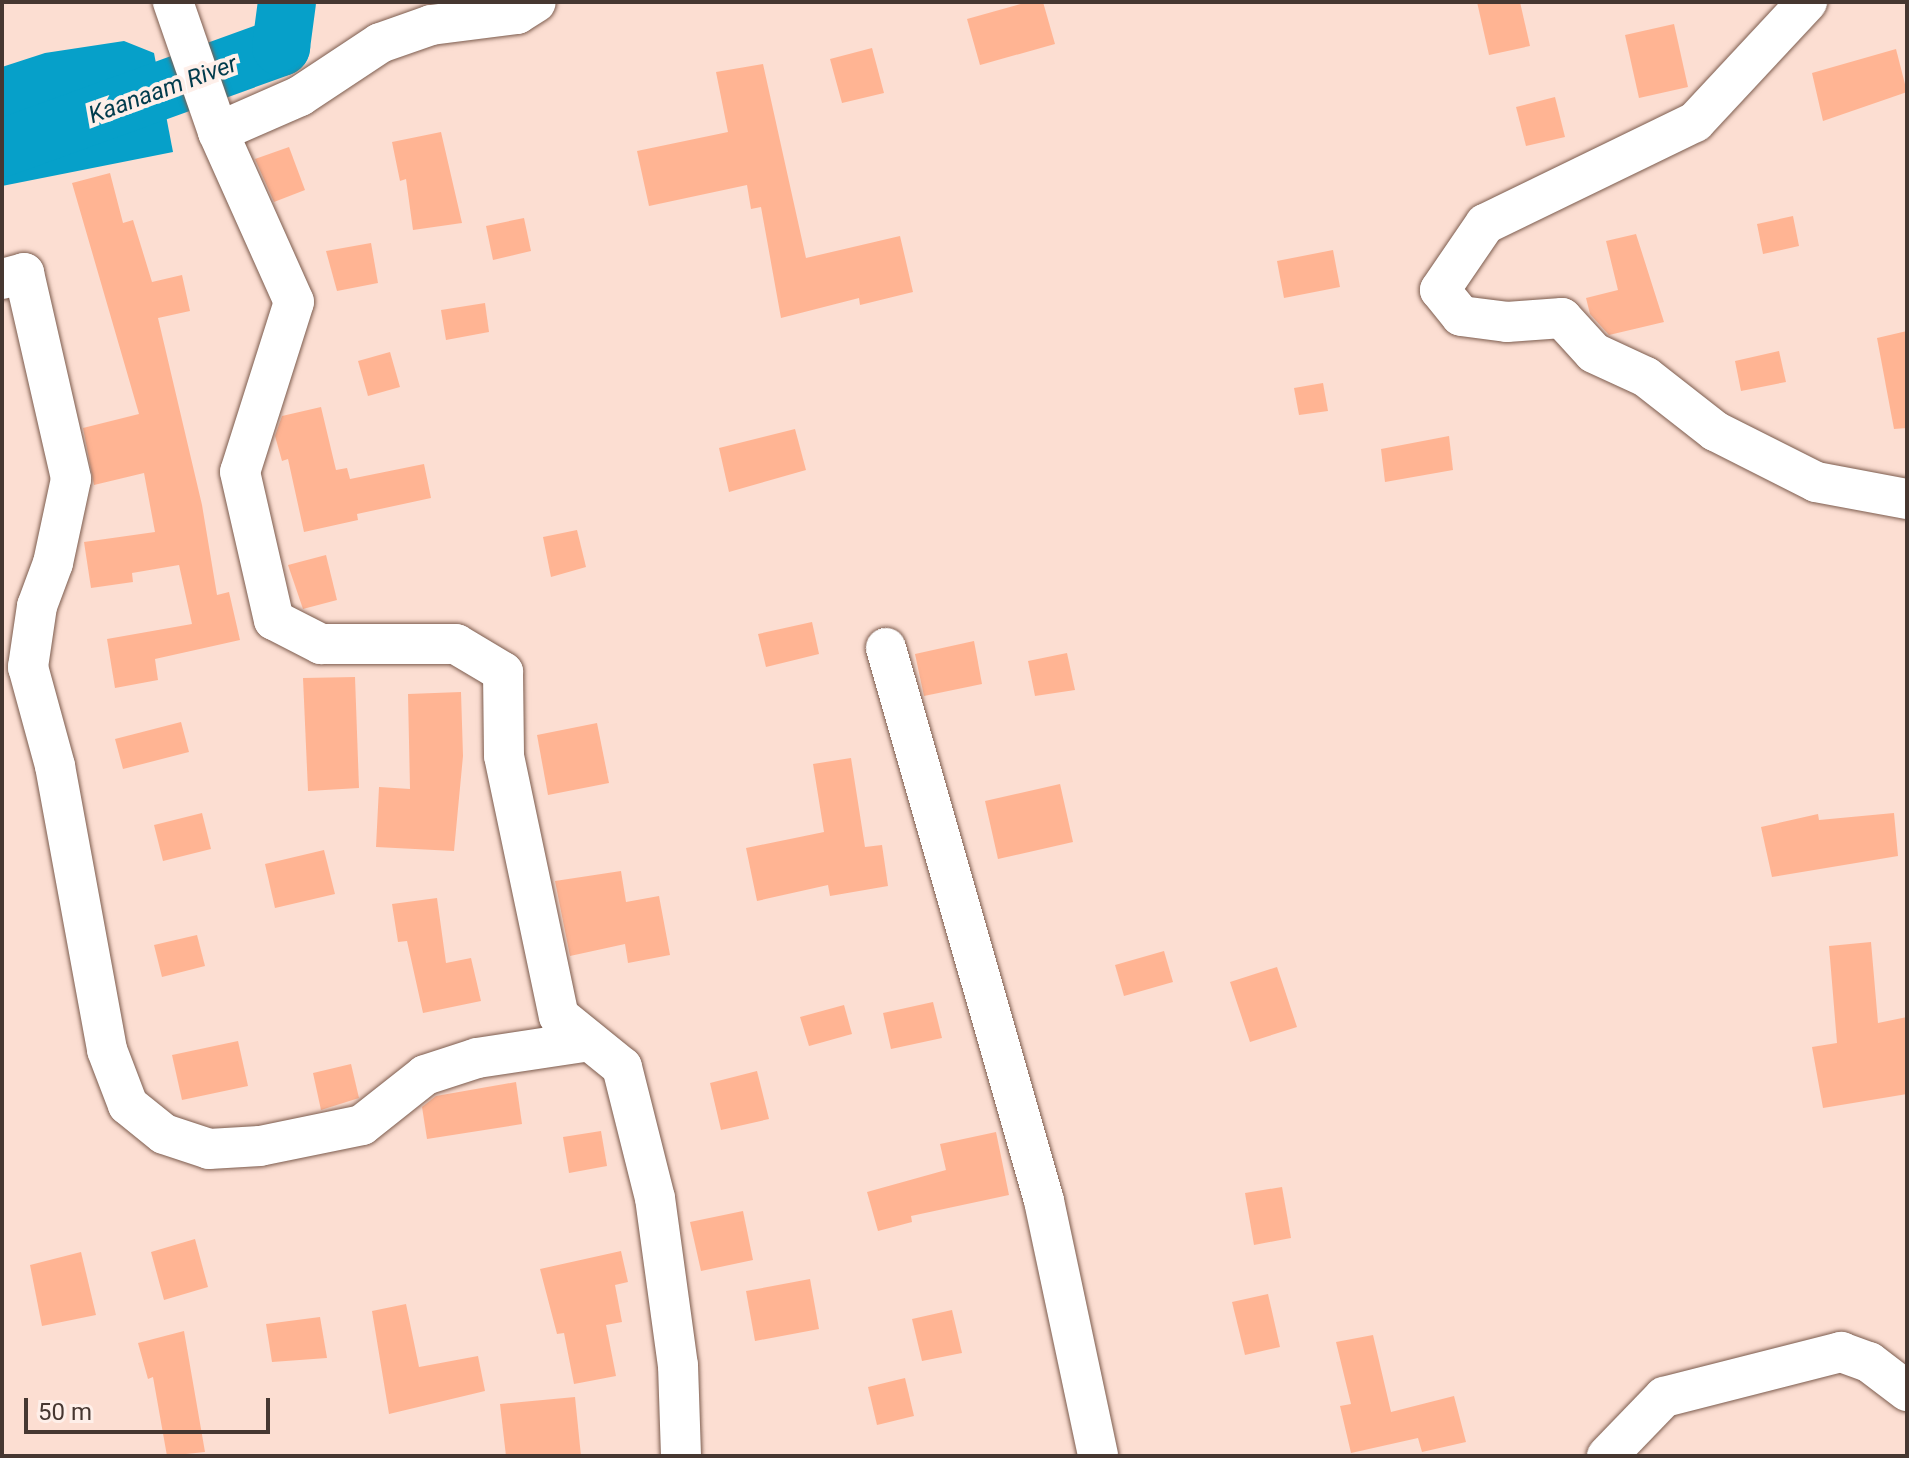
<!DOCTYPE html>
<html>
<head>
<meta charset="utf-8">
<style>
  body { margin:0 }
  #map { position:relative; width:1909px; height:1458px; overflow:hidden; background:#fcded2; font-family:Roboto,sans-serif }
  div>[style] { position:absolute }
  .water>* { inset:0; background:#06a0c9 }
  .river>* { height:58px; margin:-29px; padding:0 29px; transform-origin:29px; border-radius:29px; background:#06a0c9 }
  .building>* { inset:0; background:#ffb493 }
  .roads { filter:drop-shadow(0 0 2px #7c5c4e) drop-shadow(0 0 2px #7c5c4e) }
  .minor>* { height:40px; margin:-20px; padding:0 20px; transform-origin:20px; border-radius:20px; background:#fff }
  span { translate:-50% -50%; white-space:nowrap; text-align:center; line-height:1.15; -webkit-text-stroke:8px #feefe9; paint-order:stroke }
  .water-label { font-size:24px; color:#013b4c; font-style:italic }
  .frame { position:absolute; inset:0; border:4px solid #463731; pointer-events:none }
  .scale { position:absolute; left:24px; top:1398px; width:246px; height:36px; box-sizing:border-box; border:4px solid #463731; border-top:0; padding-left:10px; font-size:24px; line-height:28px; white-space:nowrap; color:#463731; -webkit-text-stroke:6px #feefe9; paint-order:stroke }
</style>
</head>
<body>
<div id="map">
  <div class="water">
    <div style="clip-path:polygon(124px 41px,154px 53px,173px 152px,2px 186px,2px 67px,45px 53px)"></div>
  </div>
  <div class="river">
    <div style="left:2px;top:148px;width:297px;rotate:-19.9deg"></div>
    <div style="left:281px;top:47px;width:45px;rotate:-82.4deg"></div>
  </div>
  <div class="building">
    <div style="clip-path:polygon(1028px 2px,1043px 2px,1055px 44px,980px 65px,967px 19px)"></div>
    <div style="clip-path:polygon(1477px 2px,1520px 2px,1530px 46px,1489px 55px)"></div>
    <div style="clip-path:polygon(1674px 24px,1688px 87px,1639px 98px,1625px 35px)"></div>
    <div style="clip-path:polygon(872px 48px,884px 93px,842px 103px,830px 59px)"></div>
    <div style="clip-path:polygon(1896px 49px,1907px 92px,1823px 121px,1812px 73px)"></div>
    <div style="clip-path:polygon(763px 64px,806px 258px,900px 236px,913px 292px,860px 305px,859px 298px,781px 318px,761px 207px,751px 209px,747px 185px,649px 206px,637px 151px,728px 132px,716px 72px)"></div>
    <div style="clip-path:polygon(1555px 97px,1565px 137px,1526px 146px,1516px 107px)"></div>
    <div style="clip-path:polygon(441px 132px,462px 223px,413px 230px,406px 179px,400px 181px,392px 142px)"></div>
    <div style="clip-path:polygon(289px 147px,305px 190px,274px 202px,255px 159px)"></div>
    <div style="clip-path:polygon(110px 173px,123px 223px,133px 220px,152px 282px,182px 275px,190px 311px,158px 318px,202px 505px,217px 595px,229px 592px,240px 640px,155px 659px,158px 680px,115px 688px,107px 639px,192px 624px,179px 565px,132px 573px,133px 582px,91px 588px,84px 542px,155px 532px,144px 473px,94px 485px,83px 428px,139px 414px,72px 183px)"></div>
    <div style="clip-path:polygon(1793px 216px,1799px 246px,1763px 254px,1757px 224px)"></div>
    <div style="clip-path:polygon(524px 218px,531px 251px,493px 260px,486px 226px)"></div>
    <div style="clip-path:polygon(1636px 234px,1664px 322px,1609px 335px,1590px 314px,1586px 298px,1618px 290px,1606px 241px)"></div>
    <div style="clip-path:polygon(371px 243px,378px 283px,337px 291px,326px 251px)"></div>
    <div style="clip-path:polygon(1333px 250px,1340px 287px,1284px 298px,1277px 261px)"></div>
    <div style="clip-path:polygon(485px 303px,489px 332px,446px 340px,441px 310px)"></div>
    <div style="clip-path:polygon(1907px 331px,1907px 428px,1894px 429px,1877px 338px)"></div>
    <div style="clip-path:polygon(1779px 351px,1786px 382px,1741px 391px,1735px 361px)"></div>
    <div style="clip-path:polygon(390px 352px,400px 387px,368px 396px,358px 361px)"></div>
    <div style="clip-path:polygon(1323px 383px,1328px 411px,1299px 415px,1294px 388px)"></div>
    <div style="clip-path:polygon(321px 407px,336px 470px,347px 468px,350px 479px,424px 464px,431px 498px,357px 514px,358px 520px,304px 532px,288px 459px,282px 461px,275px 436px,282px 416px)"></div>
    <div style="clip-path:polygon(795px 429px,806px 470px,729px 492px,719px 448px)"></div>
    <div style="clip-path:polygon(1449px 436px,1453px 470px,1385px 482px,1381px 449px)"></div>
    <div style="clip-path:polygon(577px 530px,586px 567px,551px 577px,543px 537px)"></div>
    <div style="clip-path:polygon(326px 555px,337px 600px,303px 609px,288px 565px)"></div>
    <div style="clip-path:polygon(812px 622px,819px 654px,766px 667px,758px 634px)"></div>
    <div style="clip-path:polygon(974px 641px,982px 684px,924px 696px,915px 654px)"></div>
    <div style="clip-path:polygon(1067px 653px,1075px 690px,1035px 696px,1028px 661px)"></div>
    <div style="clip-path:polygon(355px 677px,359px 788px,308px 791px,303px 678px)"></div>
    <div style="clip-path:polygon(461px 692px,463px 756px,454px 851px,376px 847px,379px 787px,410px 789px,408px 694px)"></div>
    <div style="clip-path:polygon(181px 722px,189px 752px,123px 769px,115px 739px)"></div>
    <div style="clip-path:polygon(597px 723px,609px 783px,548px 795px,537px 735px)"></div>
    <div style="clip-path:polygon(851px 758px,865px 847px,882px 845px,888px 886px,830px 896px,828px 885px,757px 901px,746px 848px,824px 832px,813px 764px)"></div>
    <div style="clip-path:polygon(1060px 784px,1073px 842px,998px 859px,985px 801px)"></div>
    <div style="clip-path:polygon(202px 813px,211px 849px,163px 861px,154px 825px)"></div>
    <div style="clip-path:polygon(1894px 813px,1898px 856px,1772px 877px,1761px 827px,1818px 814px,1819px 820px)"></div>
    <div style="clip-path:polygon(324px 850px,335px 894px,275px 908px,265px 864px)"></div>
    <div style="clip-path:polygon(621px 871px,626px 902px,659px 896px,670px 955px,628px 963px,625px 944px,570px 956px,555px 881px)"></div>
    <div style="clip-path:polygon(437px 898px,446px 963px,471px 958px,481px 1001px,423px 1013px,407px 941px,398px 942px,392px 904px)"></div>
    <div style="clip-path:polygon(197px 935px,205px 966px,162px 977px,154px 945px)"></div>
    <div style="clip-path:polygon(1871px 942px,1878px 1023px,1907px 1017px,1907px 1094px,1823px 1108px,1812px 1047px,1837px 1043px,1829px 946px)"></div>
    <div style="clip-path:polygon(1164px 951px,1173px 982px,1124px 996px,1115px 965px)"></div>
    <div style="clip-path:polygon(1277px 967px,1297px 1027px,1250px 1042px,1230px 982px)"></div>
    <div style="clip-path:polygon(933px 1002px,942px 1038px,891px 1049px,883px 1013px)"></div>
    <div style="clip-path:polygon(844px 1005px,852px 1034px,809px 1046px,800px 1017px)"></div>
    <div style="clip-path:polygon(238px 1041px,248px 1086px,182px 1100px,172px 1055px)"></div>
    <div style="clip-path:polygon(351px 1064px,359px 1098px,321px 1110px,313px 1073px)"></div>
    <div style="clip-path:polygon(757px 1071px,769px 1119px,721px 1130px,710px 1083px)"></div>
    <div style="clip-path:polygon(516px 1082px,522px 1124px,427px 1139px,422px 1107px,436px 1096px)"></div>
    <div style="clip-path:polygon(601px 1131px,607px 1166px,569px 1173px,563px 1137px)"></div>
    <div style="clip-path:polygon(996px 1132px,1009px 1195px,911px 1216px,912px 1222px,878px 1231px,867px 1192px,946px 1170px,940px 1144px)"></div>
    <div style="clip-path:polygon(1282px 1187px,1291px 1238px,1254px 1245px,1245px 1193px)"></div>
    <div style="clip-path:polygon(743px 1211px,753px 1260px,701px 1271px,690px 1222px)"></div>
    <div style="clip-path:polygon(195px 1239px,208px 1287px,164px 1300px,151px 1252px)"></div>
    <div style="clip-path:polygon(621px 1251px,628px 1282px,615px 1285px,622px 1322px,606px 1325px,616px 1376px,574px 1384px,564px 1333px,557px 1334px,540px 1269px)"></div>
    <div style="clip-path:polygon(81px 1252px,96px 1315px,42px 1326px,30px 1265px)"></div>
    <div style="clip-path:polygon(810px 1279px,819px 1329px,755px 1341px,746px 1291px)"></div>
    <div style="clip-path:polygon(1268px 1294px,1280px 1347px,1245px 1355px,1232px 1302px)"></div>
    <div style="clip-path:polygon(406px 1304px,419px 1367px,478px 1356px,485px 1391px,389px 1414px,372px 1311px)"></div>
    <div style="clip-path:polygon(952px 1310px,962px 1353px,922px 1361px,912px 1319px)"></div>
    <div style="clip-path:polygon(320px 1317px,327px 1358px,272px 1362px,266px 1324px)"></div>
    <div style="clip-path:polygon(184px 1331px,205px 1452px,167px 1456px,153px 1377px,148px 1379px,138px 1343px)"></div>
    <div style="clip-path:polygon(1373px 1335px,1391px 1412px,1454px 1396px,1466px 1442px,1422px 1452px,1418px 1438px,1351px 1453px,1340px 1406px,1351px 1404px,1336px 1342px)"></div>
    <div style="clip-path:polygon(905px 1378px,914px 1416px,877px 1425px,868px 1387px)"></div>
    <div style="clip-path:polygon(575px 1397px,581px 1456px,506px 1456px,500px 1404px)"></div>
  </div>
  <div class="roads">
    <div class="minor">
      <div style="left:173px;top:2px;width:138px;rotate:70.9deg"></div>
      <div style="left:218px;top:132px;width:186px;rotate:65.9deg"></div>
      <div style="left:294px;top:302px;width:178px;rotate:107.6deg"></div>
      <div style="left:240px;top:472px;width:152px;rotate:77.1deg"></div>
      <div style="left:274px;top:620px;width:53px;rotate:27.1deg"></div>
      <div style="left:321px;top:644px;width:135px"></div>
      <div style="left:456px;top:644px;width:55px;rotate:30.8deg"></div>
      <div style="left:503px;top:672px;width:84px;rotate:89.3deg"></div>
      <div style="left:504px;top:756px;width:266px;rotate:78.1deg"></div>
      <div style="left:559px;top:1016px;width:81px;rotate:39deg"></div>
      <div style="left:622px;top:1067px;width:135px;rotate:75.9deg"></div>
      <div style="left:655px;top:1198px;width:169px;rotate:82.2deg"></div>
      <div style="left:678px;top:1365px;width:91px;rotate:88.1deg"></div>
      <div style="left:1807px;top:2px;width:164px;rotate:133deg"></div>
      <div style="left:1695px;top:122px;width:233px;rotate:154.1deg"></div>
      <div style="left:1485px;top:224px;width:80px;rotate:124.3deg"></div>
      <div style="left:1440px;top:290px;width:33px;rotate:51deg"></div>
      <div style="left:1461px;top:316px;width:46px;rotate:7.4deg"></div>
      <div style="left:1507px;top:322px;width:55px;rotate:-4.2deg"></div>
      <div style="left:1562px;top:318px;width:47px;rotate:47.6deg"></div>
      <div style="left:1594px;top:353px;width:57px;rotate:24.8deg"></div>
      <div style="left:1646px;top:377px;width:88px;rotate:38deg"></div>
      <div style="left:1715px;top:431px;width:113px;rotate:26.8deg"></div>
      <div style="left:1816px;top:482px;width:93px;rotate:10.6deg"></div>
      <div style="left:218px;top:132px;width:90px;rotate:-23.7deg"></div>
      <div style="left:300px;top:96px;width:96px;rotate:-33.5deg"></div>
      <div style="left:380px;top:43px;width:54px;rotate:-19.4deg"></div>
      <div style="left:431px;top:25px;width:87px;rotate:-7.3deg"></div>
      <div style="left:517px;top:14px;width:22px;rotate:-32deg"></div>
      <div style="left:2px;top:279px;width:23px;rotate:-15deg"></div>
      <div style="left:24px;top:273px;width:211px;rotate:77.1deg"></div>
      <div style="left:71px;top:479px;width:86px;rotate:102.1deg"></div>
      <div style="left:53px;top:563px;width:46px;rotate:110.4deg"></div>
      <div style="left:37px;top:606px;width:62px;rotate:98.4deg"></div>
      <div style="left:28px;top:667px;width:103px;rotate:74.7deg"></div>
      <div style="left:55px;top:766px;width:289px;rotate:79.6deg"></div>
      <div style="left:107px;top:1050px;width:59px;rotate:69.1deg"></div>
      <div style="left:128px;top:1105px;width:46px;rotate:38.9deg"></div>
      <div style="left:164px;top:1134px;width:47px;rotate:18.4deg"></div>
      <div style="left:209px;top:1149px;width:51px;rotate:-3.4deg"></div>
      <div style="left:260px;top:1146px;width:104px;rotate:-11.6deg"></div>
      <div style="left:362px;top:1125px;width:80px;rotate:-38.4deg"></div>
      <div style="left:425px;top:1075px;width:55px;rotate:-18.1deg"></div>
      <div style="left:477px;top:1058px;width:113px;rotate:-8.6deg"></div>
      <div style="left:886px;top:648px;width:575px;rotate:74.05deg"></div>
      <div style="left:1044px;top:1201px;width:261px;rotate:78deg"></div>
      <div style="left:1607px;top:1456px;width:82px;rotate:-46deg"></div>
      <div style="left:1664px;top:1397px;width:183px;rotate:-14.3deg"></div>
      <div style="left:1841px;top:1352px;width:30px;rotate:20deg"></div>
      <div style="left:1869px;top:1362px;width:48px;rotate:37.3deg"></div>
    </div>
  </div>
  <div class="water-label">
    <span style="left:163px;top:90px;rotate:-20deg">Kaanaam River</span>
  </div>
  <div class="frame"></div>
  <div class="scale">50 m</div>
</div>
</body>
</html>
